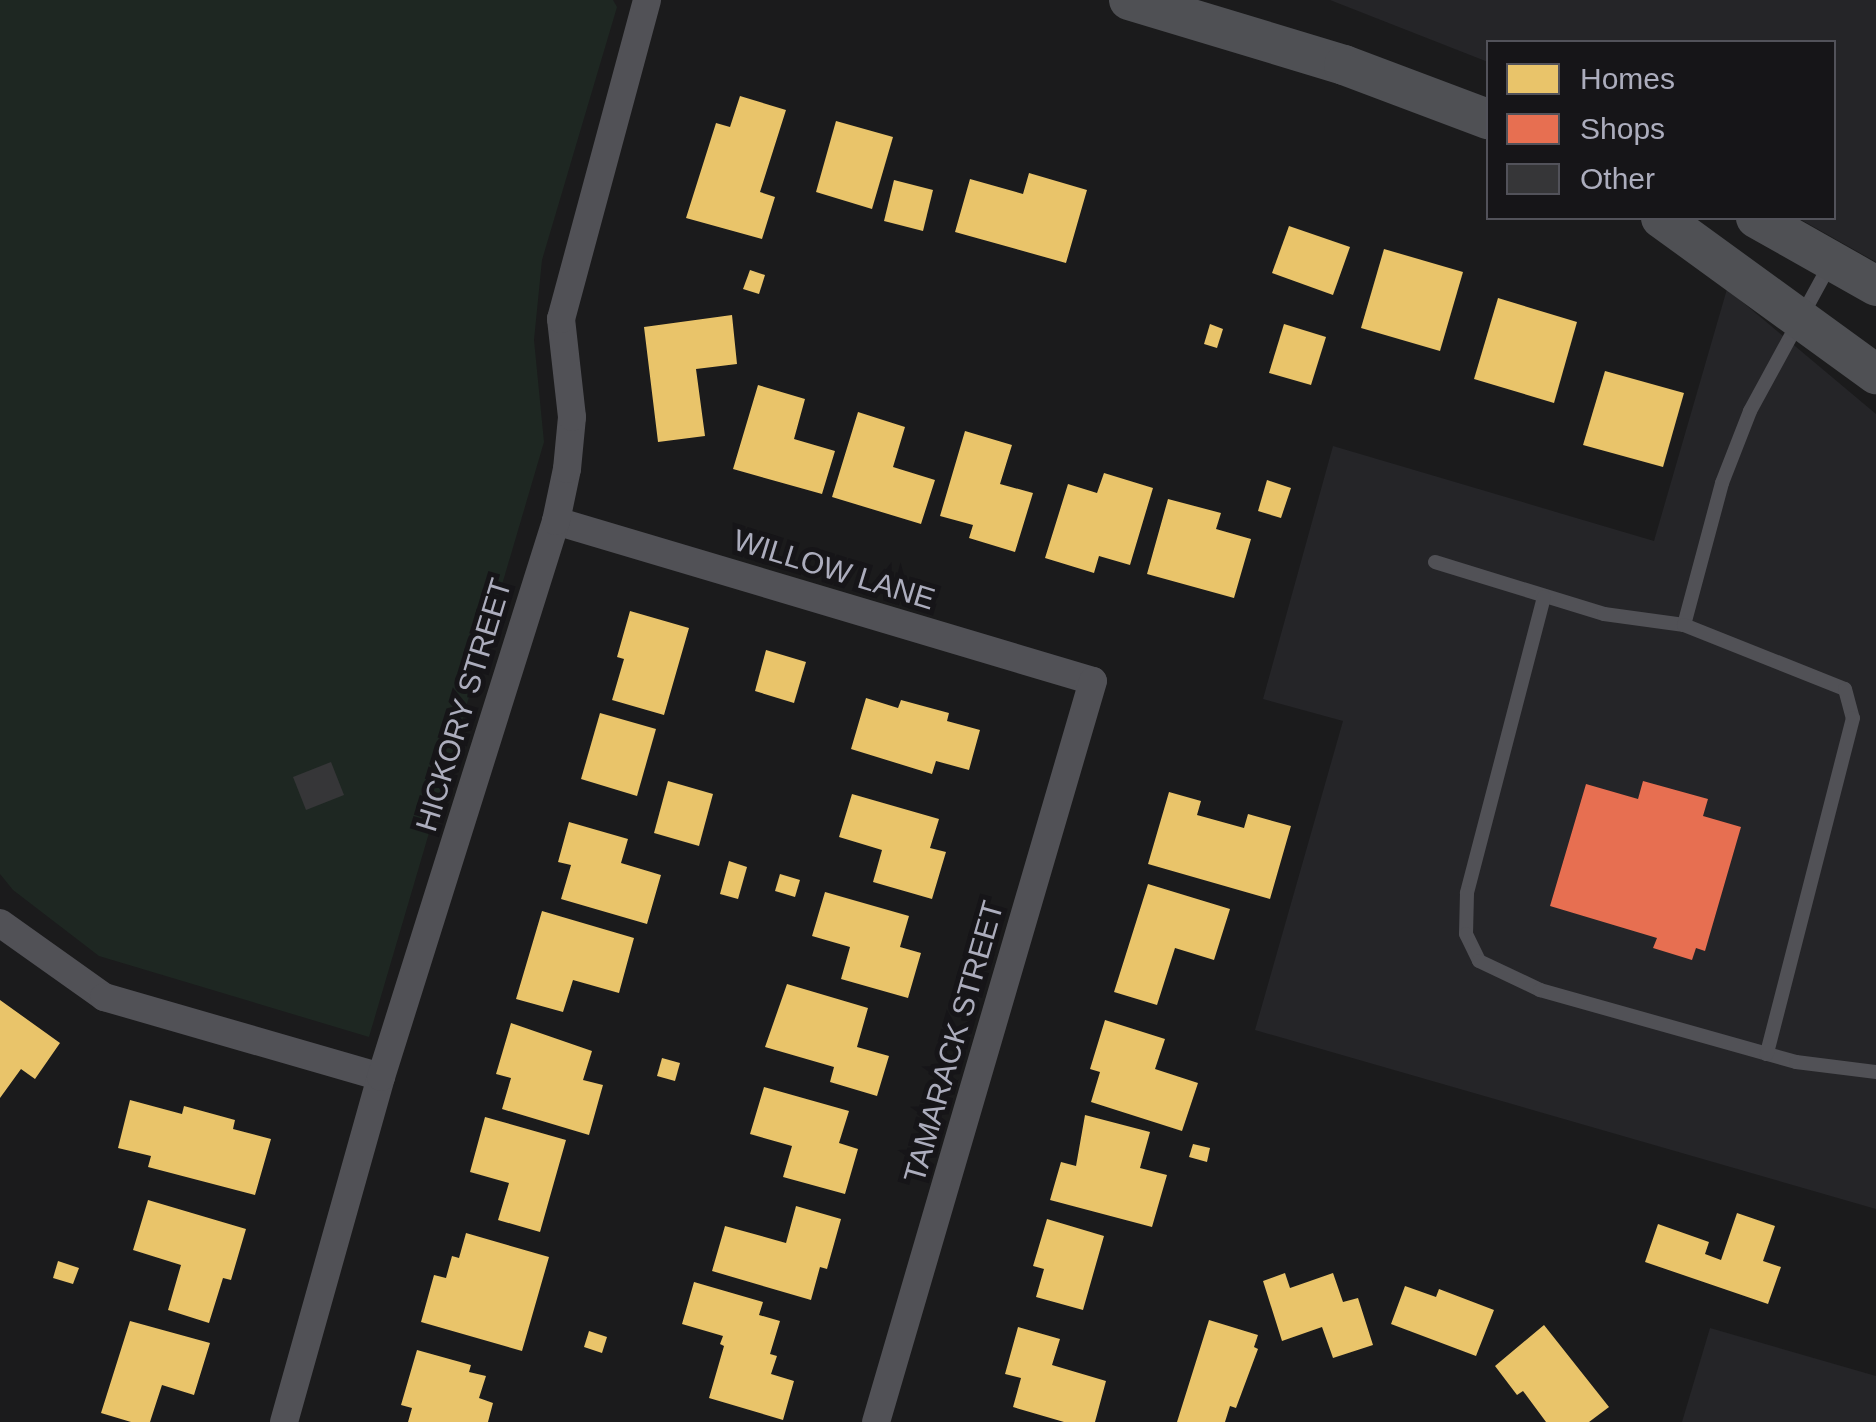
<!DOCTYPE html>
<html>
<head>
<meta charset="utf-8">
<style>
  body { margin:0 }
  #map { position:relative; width:1876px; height:1422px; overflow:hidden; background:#1b1b1c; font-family:Helvetica,sans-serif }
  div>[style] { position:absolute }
  .built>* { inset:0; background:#252528 }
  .green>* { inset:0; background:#1e2722 }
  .homes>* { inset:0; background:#e9c46a }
  .shops>* { inset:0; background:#e76f51 }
  .building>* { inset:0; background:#363638 }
  .lane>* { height:14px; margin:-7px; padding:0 7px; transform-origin:7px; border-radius:7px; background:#515156 }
  .street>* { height:28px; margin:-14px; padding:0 14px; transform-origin:14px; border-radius:14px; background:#515156 }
  .secondary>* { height:40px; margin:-20px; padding:0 20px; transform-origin:20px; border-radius:20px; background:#4f5054 }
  span { translate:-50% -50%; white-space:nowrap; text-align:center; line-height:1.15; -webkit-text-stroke:10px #161518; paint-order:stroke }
  .street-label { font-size:30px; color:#acadbd }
  .legend { position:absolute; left:1486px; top:40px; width:350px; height:180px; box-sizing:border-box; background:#161518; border:2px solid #52525a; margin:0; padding:12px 18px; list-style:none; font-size:30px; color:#acadbd }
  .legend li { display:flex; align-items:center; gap:20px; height:50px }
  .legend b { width:50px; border:2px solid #52525a }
</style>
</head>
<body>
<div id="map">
  <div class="built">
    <div style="clip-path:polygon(1330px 0,1876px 0,1876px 262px,1798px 218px,1834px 218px,1834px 42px,1488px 42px,1488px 62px)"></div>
    <div style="clip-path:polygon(1727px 289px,1876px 414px,1876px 1209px,1255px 1030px,1343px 721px,1263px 699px,1333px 446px,1654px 541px)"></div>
    <div style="clip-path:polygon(1710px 1328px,1876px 1376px,1876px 1422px,1682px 1422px)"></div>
  </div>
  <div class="green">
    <div style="clip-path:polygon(0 0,613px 0,617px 7px,542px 260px,534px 340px,544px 442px,369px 1037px,99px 956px,13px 890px,0 874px)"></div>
  </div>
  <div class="homes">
    <div style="clip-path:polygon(740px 96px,786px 110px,760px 192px,775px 197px,762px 239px,686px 218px,716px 123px,730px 127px)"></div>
    <div style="clip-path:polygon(836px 121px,893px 137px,872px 209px,816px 192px)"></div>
    <div style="clip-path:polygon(1029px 173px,1087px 190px,1066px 263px,955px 232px,970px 179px,1023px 194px)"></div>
    <div style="clip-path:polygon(894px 180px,933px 190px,923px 231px,884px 221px)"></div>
    <div style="clip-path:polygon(1289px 226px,1350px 247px,1333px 295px,1272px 273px)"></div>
    <div style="clip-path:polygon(1384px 249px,1463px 272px,1440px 351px,1361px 328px)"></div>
    <div style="clip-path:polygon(750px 270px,765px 275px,759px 294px,743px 289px)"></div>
    <div style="clip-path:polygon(1498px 298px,1577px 322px,1554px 403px,1474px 379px)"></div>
    <div style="clip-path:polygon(732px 315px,737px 364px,696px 369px,705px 436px,658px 442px,644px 327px)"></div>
    <div style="clip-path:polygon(1210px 324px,1223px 329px,1217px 348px,1204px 344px)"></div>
    <div style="clip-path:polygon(1284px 324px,1326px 337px,1311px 385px,1269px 373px)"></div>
    <div style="clip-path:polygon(1605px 371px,1684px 393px,1663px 467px,1583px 445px)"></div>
    <div style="clip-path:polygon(758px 385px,805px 399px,794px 439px,835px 451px,822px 494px,733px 469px)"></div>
    <div style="clip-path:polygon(858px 412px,905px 427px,893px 467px,935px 480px,921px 524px,832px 497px)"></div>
    <div style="clip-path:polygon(965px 431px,1012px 445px,1000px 484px,1033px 493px,1015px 552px,969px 538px,973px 525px,940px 516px)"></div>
    <div style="clip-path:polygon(1104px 473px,1153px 488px,1130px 565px,1099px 556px,1094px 573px,1045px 558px,1068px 484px,1097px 493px)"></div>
    <div style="clip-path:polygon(1267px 480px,1291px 488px,1281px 518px,1258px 511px)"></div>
    <div style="clip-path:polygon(1168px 499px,1221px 513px,1216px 529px,1251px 539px,1234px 598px,1147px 574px)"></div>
    <div style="clip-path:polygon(630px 611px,689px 628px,664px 715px,612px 700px,624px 659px,617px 657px)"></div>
    <div style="clip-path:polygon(766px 650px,806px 662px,794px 703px,755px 691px)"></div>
    <div style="clip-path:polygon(866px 698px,898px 708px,901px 700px,949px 713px,947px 721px,980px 730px,969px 770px,936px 761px,932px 774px,851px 749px)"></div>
    <div style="clip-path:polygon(600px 713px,656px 729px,637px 796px,581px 779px)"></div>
    <div style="clip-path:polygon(668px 781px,713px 794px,699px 846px,654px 833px)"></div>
    <div style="clip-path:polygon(1169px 792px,1201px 801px,1197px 815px,1244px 828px,1248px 814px,1291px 826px,1270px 899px,1148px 864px)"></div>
    <div style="clip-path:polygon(852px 794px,939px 819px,930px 848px,946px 852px,932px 899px,873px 882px,882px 850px,839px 837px)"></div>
    <div style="clip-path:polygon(569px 822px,628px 839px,621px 863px,661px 875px,647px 924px,561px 899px,571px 865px,558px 862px)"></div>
    <div style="clip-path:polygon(729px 861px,747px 867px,738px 899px,720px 894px)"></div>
    <div style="clip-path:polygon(780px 874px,800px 880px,795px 897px,775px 891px)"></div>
    <div style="clip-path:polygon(1148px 884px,1230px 909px,1214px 960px,1175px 948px,1157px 1005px,1114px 992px)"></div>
    <div style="clip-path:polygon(825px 892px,909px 916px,900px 947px,921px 953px,908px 998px,841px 979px,850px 947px,812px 936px)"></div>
    <div style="clip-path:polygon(542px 911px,634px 938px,619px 993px,573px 980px,563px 1012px,516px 999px)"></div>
    <div style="clip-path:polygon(787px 984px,868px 1008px,857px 1047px,889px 1056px,877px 1096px,830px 1082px,834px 1067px,765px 1047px)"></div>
    <div style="clip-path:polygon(0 1000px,60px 1043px,35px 1079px,21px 1069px,0 1098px)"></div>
    <div style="clip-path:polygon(1105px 1020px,1165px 1039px,1155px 1069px,1198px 1083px,1182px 1131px,1091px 1102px,1100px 1072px,1090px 1069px)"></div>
    <div style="clip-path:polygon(511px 1023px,592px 1051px,583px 1080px,603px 1085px,589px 1135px,502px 1109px,511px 1078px,496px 1074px)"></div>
    <div style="clip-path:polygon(662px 1058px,680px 1063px,675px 1081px,657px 1076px)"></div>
    <div style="clip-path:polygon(764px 1087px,849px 1111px,839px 1143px,858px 1149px,845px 1194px,783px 1177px,792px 1146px,750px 1134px)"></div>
    <div style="clip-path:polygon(130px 1100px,182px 1114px,184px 1106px,235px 1120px,233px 1129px,271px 1139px,255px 1195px,148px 1167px,151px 1156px,118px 1148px)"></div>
    <div style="clip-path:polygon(1085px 1115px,1150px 1132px,1140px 1168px,1167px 1175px,1152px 1227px,1050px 1200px,1061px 1162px,1076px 1166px)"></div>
    <div style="clip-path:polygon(485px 1117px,566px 1140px,540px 1232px,498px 1220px,509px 1183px,470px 1172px)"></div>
    <div style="clip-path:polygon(1193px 1144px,1210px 1148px,1207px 1162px,1189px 1157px)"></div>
    <div style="clip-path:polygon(148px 1200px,246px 1229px,231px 1280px,223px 1278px,209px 1323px,168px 1310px,181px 1265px,133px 1250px)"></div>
    <div style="clip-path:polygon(796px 1206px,841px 1219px,827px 1269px,820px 1267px,811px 1300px,712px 1271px,725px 1226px,786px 1243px)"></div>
    <div style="clip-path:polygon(1737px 1213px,1775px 1226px,1763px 1261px,1781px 1267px,1768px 1304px,1645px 1262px,1658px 1224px,1709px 1242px,1705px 1254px,1721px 1260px)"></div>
    <div style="clip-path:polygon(1047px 1219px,1104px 1236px,1083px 1310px,1036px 1297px,1044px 1269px,1033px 1266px)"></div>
    <div style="clip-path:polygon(466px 1233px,549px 1257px,522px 1351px,421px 1322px,434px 1275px,446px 1278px,452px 1256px,459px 1258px)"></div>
    <div style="clip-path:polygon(58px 1261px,79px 1268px,73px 1284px,53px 1278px)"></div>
    <div style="clip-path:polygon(1285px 1273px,1290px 1288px,1333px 1273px,1343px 1302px,1358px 1298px,1373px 1345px,1333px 1358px,1322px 1327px,1282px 1341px,1263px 1281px)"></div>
    <div style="clip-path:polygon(694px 1282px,763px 1302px,759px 1315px,780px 1321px,770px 1354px,777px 1356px,771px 1374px,794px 1381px,783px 1420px,709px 1398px,724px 1346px,720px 1344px,723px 1336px,682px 1324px)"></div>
    <div style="clip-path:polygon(1405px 1286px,1436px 1297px,1439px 1289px,1494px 1310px,1476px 1356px,1391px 1324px)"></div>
    <div style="clip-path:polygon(1209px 1320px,1258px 1335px,1254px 1347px,1258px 1349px,1236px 1408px,1230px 1406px,1225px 1422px,1177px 1422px)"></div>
    <div style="clip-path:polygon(130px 1321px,210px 1343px,194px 1395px,162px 1385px,150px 1422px,131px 1422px,101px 1413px)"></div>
    <div style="clip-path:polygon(1544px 1325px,1609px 1407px,1589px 1422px,1546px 1422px,1523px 1391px,1517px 1395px,1495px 1366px)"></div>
    <div style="clip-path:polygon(1018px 1327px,1060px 1339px,1052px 1365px,1106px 1381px,1095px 1422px,1064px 1422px,1013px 1407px,1021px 1378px,1005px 1374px)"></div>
    <div style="clip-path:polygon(589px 1331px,607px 1337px,602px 1353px,584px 1347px)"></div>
    <div style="clip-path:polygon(417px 1350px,471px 1365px,469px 1372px,486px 1376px,479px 1398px,493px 1403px,488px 1422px,408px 1422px,412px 1408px,401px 1405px)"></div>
  </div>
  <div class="shops">
    <div style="clip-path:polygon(1643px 781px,1708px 799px,1703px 816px,1741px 827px,1705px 951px,1696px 948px,1692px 960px,1653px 948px,1657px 938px,1550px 906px,1586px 784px,1638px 799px)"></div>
  </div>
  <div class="building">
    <div style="clip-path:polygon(331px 762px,344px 795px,306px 810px,293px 777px)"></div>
  </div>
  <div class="lane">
    <div style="left:1435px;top:562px;width:177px;rotate:17.1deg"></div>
    <div style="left:1604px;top:614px;width:81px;rotate:7.8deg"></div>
    <div style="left:1684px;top:625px;width:147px;rotate:-75deg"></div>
    <div style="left:1722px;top:483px;width:77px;rotate:-68.7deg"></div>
    <div style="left:1750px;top:411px;width:167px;rotate:-61.4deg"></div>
    <div style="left:1544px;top:597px;width:306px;rotate:104.6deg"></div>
    <div style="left:1467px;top:893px;width:41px;rotate:91.4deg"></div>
    <div style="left:1466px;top:934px;width:30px;rotate:64deg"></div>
    <div style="left:1479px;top:961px;width:68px;rotate:25.4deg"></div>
    <div style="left:1540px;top:990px;width:266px;rotate:15.7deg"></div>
    <div style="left:1796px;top:1062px;width:81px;rotate:7.1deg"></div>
    <div style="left:1684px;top:625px;width:173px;rotate:21.7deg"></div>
    <div style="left:1845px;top:689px;width:30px;rotate:75deg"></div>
    <div style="left:1853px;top:718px;width:347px;rotate:104.4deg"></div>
  </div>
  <div class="street">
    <div style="left:556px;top:521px;width:560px;rotate:16.59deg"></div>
    <div style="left:1093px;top:681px;width:772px;rotate:106.32deg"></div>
    <div style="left:0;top:923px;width:128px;rotate:35.4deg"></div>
    <div style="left:104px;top:997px;width:288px;rotate:16.1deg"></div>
    <div style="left:284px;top:1422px;width:358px;rotate:-74.3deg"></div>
    <div style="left:381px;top:1077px;width:583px;rotate:-72.53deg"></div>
    <div style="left:556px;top:521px;width:53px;rotate:-78.1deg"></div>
    <div style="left:567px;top:469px;width:52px;rotate:-84.5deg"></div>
    <div style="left:572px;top:417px;width:99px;rotate:-96.4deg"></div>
    <div style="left:561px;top:319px;width:330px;rotate:-74.9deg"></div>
  </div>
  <div class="secondary">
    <div style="left:1129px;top:0;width:225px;rotate:16.8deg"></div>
    <div style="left:1344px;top:65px;width:154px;rotate:20.6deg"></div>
    <div style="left:1661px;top:218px;width:266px;rotate:36deg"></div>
    <div style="left:1756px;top:218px;width:138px;rotate:29.5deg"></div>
  </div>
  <div class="street-label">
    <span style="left:834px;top:570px;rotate:17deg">WILLOW LANE</span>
    <span style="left:464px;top:705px;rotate:-73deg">HICKORY STREET</span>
    <span style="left:954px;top:1042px;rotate:-74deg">TAMARACK STREET</span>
  </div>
  <ul class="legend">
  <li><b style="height:28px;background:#e9c46a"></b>Homes</li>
  <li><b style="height:28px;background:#e76f51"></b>Shops</li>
  <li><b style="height:28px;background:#363638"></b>Other</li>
  </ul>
</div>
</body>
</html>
